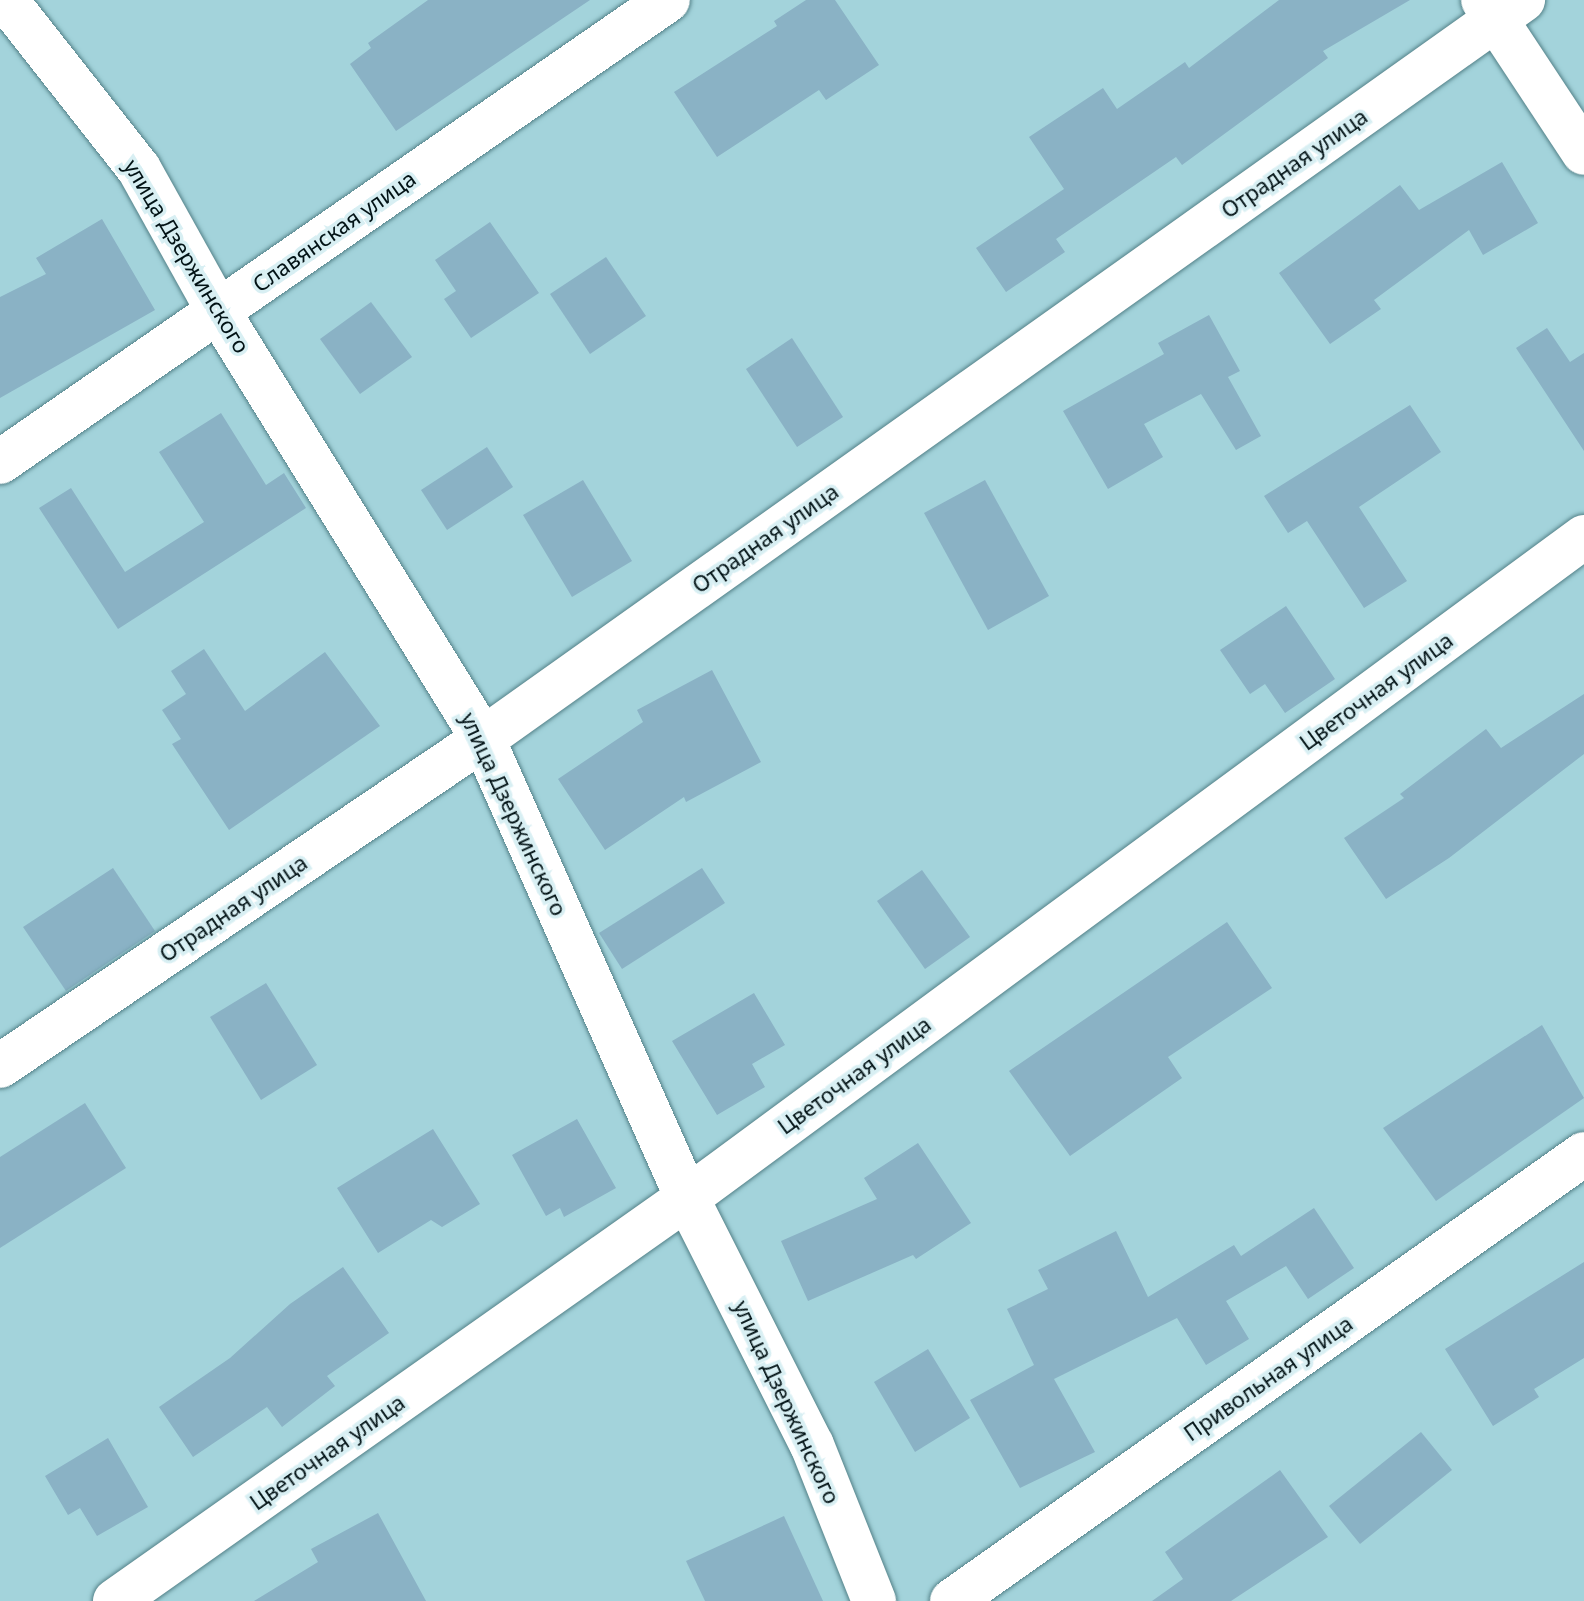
<!DOCTYPE html>
<html>
<head>
<meta charset="utf-8">
<style>
  body { margin:0 }
  #map { position:relative; width:1584px; height:1601px; overflow:hidden; background:#a3d3db; font-family:"Noto Sans",sans-serif }
  div>[style] { position:absolute }
  .building>* { inset:0; background:#8ab2c5 }
  .roads { filter:drop-shadow(0 0 2px #538188) drop-shadow(0 0 2px #538188) }
  .street>* { height:44px; margin:-22px; padding:0 22px; transform-origin:22px; border-radius:22px; background:#fff }
  span { translate:-50% -50%; white-space:nowrap; text-align:center; line-height:1.15; -webkit-text-stroke:7px #d8eff3; paint-order:stroke }
  .street-label { font-size:22px; color:#021215 }
</style>
</head>
<body>
<div id="map">
  <div class="building">
    <div style="clip-path:polygon(428px 0,590px 0,396px 131px,350px 64px,371px 48px,368px 43px)"></div>
    <div style="clip-path:polygon(806px 0,835px 0,879px 65px,826px 100px,819px 90px,717px 157px,674px 92px,777px 26px,774px 21px)"></div>
    <div style="clip-path:polygon(1279px 0,1410px 0,1323px 51px,1328px 58px,1182px 165px,1176px 157px,1056px 239px,1065px 252px,1006px 292px,976px 248px,1064px 189px,1029px 137px,1103px 88px,1117px 109px,1185px 62px,1189px 68px)"></div>
    <div style="clip-path:polygon(1502px 162px,1538px 223px,1483px 255px,1469px 230px,1374px 300px,1381px 309px,1330px 344px,1279px 273px,1400px 185px,1419px 210px)"></div>
    <div style="clip-path:polygon(102px 219px,155px 310px,0 398px,0 297px,46px 274px,36px 258px)"></div>
    <div style="clip-path:polygon(490px 222px,539px 293px,471px 338px,444px 299px,456px 291px,435px 260px)"></div>
    <div style="clip-path:polygon(606px 257px,646px 316px,590px 354px,550px 294px)"></div>
    <div style="clip-path:polygon(371px 302px,412px 357px,360px 394px,320px 339px)"></div>
    <div style="clip-path:polygon(1209px 315px,1240px 371px,1228px 377px,1261px 436px,1236px 450px,1201px 394px,1144px 424px,1163px 457px,1108px 489px,1063px 411px,1164px 354px,1158px 343px)"></div>
    <div style="clip-path:polygon(1547px 328px,1570px 362px,1584px 353px,1584px 451px,1516px 348px)"></div>
    <div style="clip-path:polygon(792px 338px,843px 417px,797px 447px,746px 369px)"></div>
    <div style="clip-path:polygon(1410px 405px,1441px 452px,1359px 507px,1407px 581px,1364px 608px,1307px 521px,1288px 533px,1264px 496px)"></div>
    <div style="clip-path:polygon(221px 413px,266px 485px,284px 473px,306px 508px,118px 629px,39px 508px,71px 488px,125px 572px,204px 522px,159px 452px)"></div>
    <div style="clip-path:polygon(487px 447px,513px 487px,447px 530px,421px 490px)"></div>
    <div style="clip-path:polygon(583px 480px,632px 561px,572px 597px,523px 515px)"></div>
    <div style="clip-path:polygon(985px 480px,1049px 596px,988px 630px,924px 513px)"></div>
    <div style="clip-path:polygon(1286px 606px,1335px 679px,1285px 713px,1265px 684px,1250px 694px,1220px 650px)"></div>
    <div style="clip-path:polygon(204px 649px,245px 711px,325px 652px,380px 726px,229px 830px,172px 744px,181px 739px,162px 710px,186px 694px,171px 671px)"></div>
    <div style="clip-path:polygon(712px 670px,761px 762px,686px 802px,684px 797px,605px 850px,558px 779px,643px 722px,637px 710px)"></div>
    <div style="clip-path:polygon(1584px 694px,1584px 754px,1449px 858px,1386px 899px,1344px 838px,1404px 798px,1400px 794px,1486px 729px,1501px 748px)"></div>
    <div style="clip-path:polygon(113px 868px,155px 931px,66px 991px,23px 927px)"></div>
    <div style="clip-path:polygon(702px 868px,725px 903px,622px 969px,599px 933px)"></div>
    <div style="clip-path:polygon(922px 870px,970px 937px,925px 969px,877px 901px)"></div>
    <div style="clip-path:polygon(1227px 922px,1272px 988px,1168px 1057px,1182px 1078px,1070px 1156px,1009px 1071px)"></div>
    <div style="clip-path:polygon(266px 983px,317px 1065px,261px 1100px,210px 1017px)"></div>
    <div style="clip-path:polygon(754px 993px,785px 1045px,752px 1064px,765px 1087px,717px 1115px,672px 1041px)"></div>
    <div style="clip-path:polygon(1542px 1025px,1584px 1098px,1436px 1201px,1383px 1128px)"></div>
    <div style="clip-path:polygon(85px 1103px,126px 1168px,0 1248px,0 1157px)"></div>
    <div style="clip-path:polygon(577px 1119px,616px 1188px,564px 1217px,560px 1208px,546px 1216px,512px 1155px)"></div>
    <div style="clip-path:polygon(433px 1129px,480px 1204px,442px 1227px,431px 1220px,378px 1253px,337px 1188px)"></div>
    <div style="clip-path:polygon(918px 1143px,971px 1223px,916px 1259px,913px 1255px,808px 1301px,781px 1241px,877px 1199px,864px 1178px)"></div>
    <div style="clip-path:polygon(1314px 1208px,1354px 1268px,1308px 1299px,1286px 1266px,1226px 1301px,1249px 1339px,1206px 1365px,1177px 1318px,1054px 1379px,1095px 1452px,1020px 1488px,970px 1400px,1034px 1365px,1007px 1309px,1048px 1289px,1038px 1270px,1116px 1231px,1148px 1297px,1234px 1245px,1241px 1256px)"></div>
    <div style="clip-path:polygon(1584px 1262px,1584px 1358px,1534px 1389px,1539px 1397px,1493px 1426px,1445px 1349px)"></div>
    <div style="clip-path:polygon(343px 1267px,389px 1333px,327px 1376px,335px 1386px,282px 1427px,267px 1407px,193px 1457px,159px 1407px,230px 1358px,290px 1304px)"></div>
    <div style="clip-path:polygon(928px 1349px,970px 1418px,915px 1452px,874px 1382px)"></div>
    <div style="clip-path:polygon(1421px 1432px,1452px 1470px,1360px 1544px,1329px 1506px)"></div>
    <div style="clip-path:polygon(108px 1438px,148px 1507px,97px 1536px,80px 1508px,68px 1515px,45px 1476px)"></div>
    <div style="clip-path:polygon(1280px 1470px,1328px 1537px,1231px 1601px,1152px 1601px,1183px 1579px,1165px 1552px)"></div>
    <div style="clip-path:polygon(378px 1513px,426px 1601px,254px 1601px,318px 1562px,311px 1549px)"></div>
    <div style="clip-path:polygon(784px 1516px,823px 1601px,705px 1601px,686px 1561px)"></div>
  </div>
  <div class="roads">
    <div class="street">
      <div style="left:6px;top:0;width:215px;rotate:51.8deg"></div>
      <div style="left:139px;top:169px;width:162px;rotate:60.9deg"></div>
      <div style="left:218px;top:311px;width:503px;rotate:58.24deg"></div>
      <div style="left:483px;top:739px;width:502px;rotate:66.04deg"></div>
      <div style="left:687px;top:1198px;width:277px;rotate:63.2deg"></div>
      <div style="left:812px;top:1445px;width:168px;rotate:68.3deg"></div>
      <div style="left:1483px;top:0;width:183px;rotate:56.6deg"></div>
      <div style="left:0;top:462px;width:812px;rotate:-34.67deg"></div>
      <div style="left:0;top:1066px;width:583px;rotate:-34.1deg"></div>
      <div style="left:483px;top:739px;width:1276px;rotate:-35.4deg"></div>
      <div style="left:115px;top:1601px;width:700px;rotate:-35.17deg"></div>
      <div style="left:687px;top:1198px;width:1114px;rotate:-36.39deg"></div>
      <div style="left:952px;top:1601px;width:774px;rotate:-35.27deg"></div>
    </div>
  </div>
  <div class="street-label">
    <span style="left:1294px;top:163px;rotate:-35deg">Отрадная улица</span>
    <span style="left:334px;top:231px;rotate:-35deg">Славянская улица</span>
    <span style="left:187px;top:256px;rotate:59deg">улица Дзержинского</span>
    <span style="left:765px;top:538px;rotate:-35deg">Отрадная улица</span>
    <span style="left:1376px;top:691px;rotate:-36deg">Цветочная улица</span>
    <span style="left:514px;top:814px;rotate:65deg">улица Дзержинского</span>
    <span style="left:233px;top:908px;rotate:-34deg">Отрадная улица</span>
    <span style="left:854px;top:1075px;rotate:-36deg">Цветочная улица</span>
    <span style="left:1268px;top:1378px;rotate:-35deg">Привольная улица</span>
    <span style="left:787px;top:1402px;rotate:65deg">улица Дзержинского</span>
    <span style="left:327px;top:1452px;rotate:-35deg">Цветочная улица</span>
  </div>
</div>
</body>
</html>
